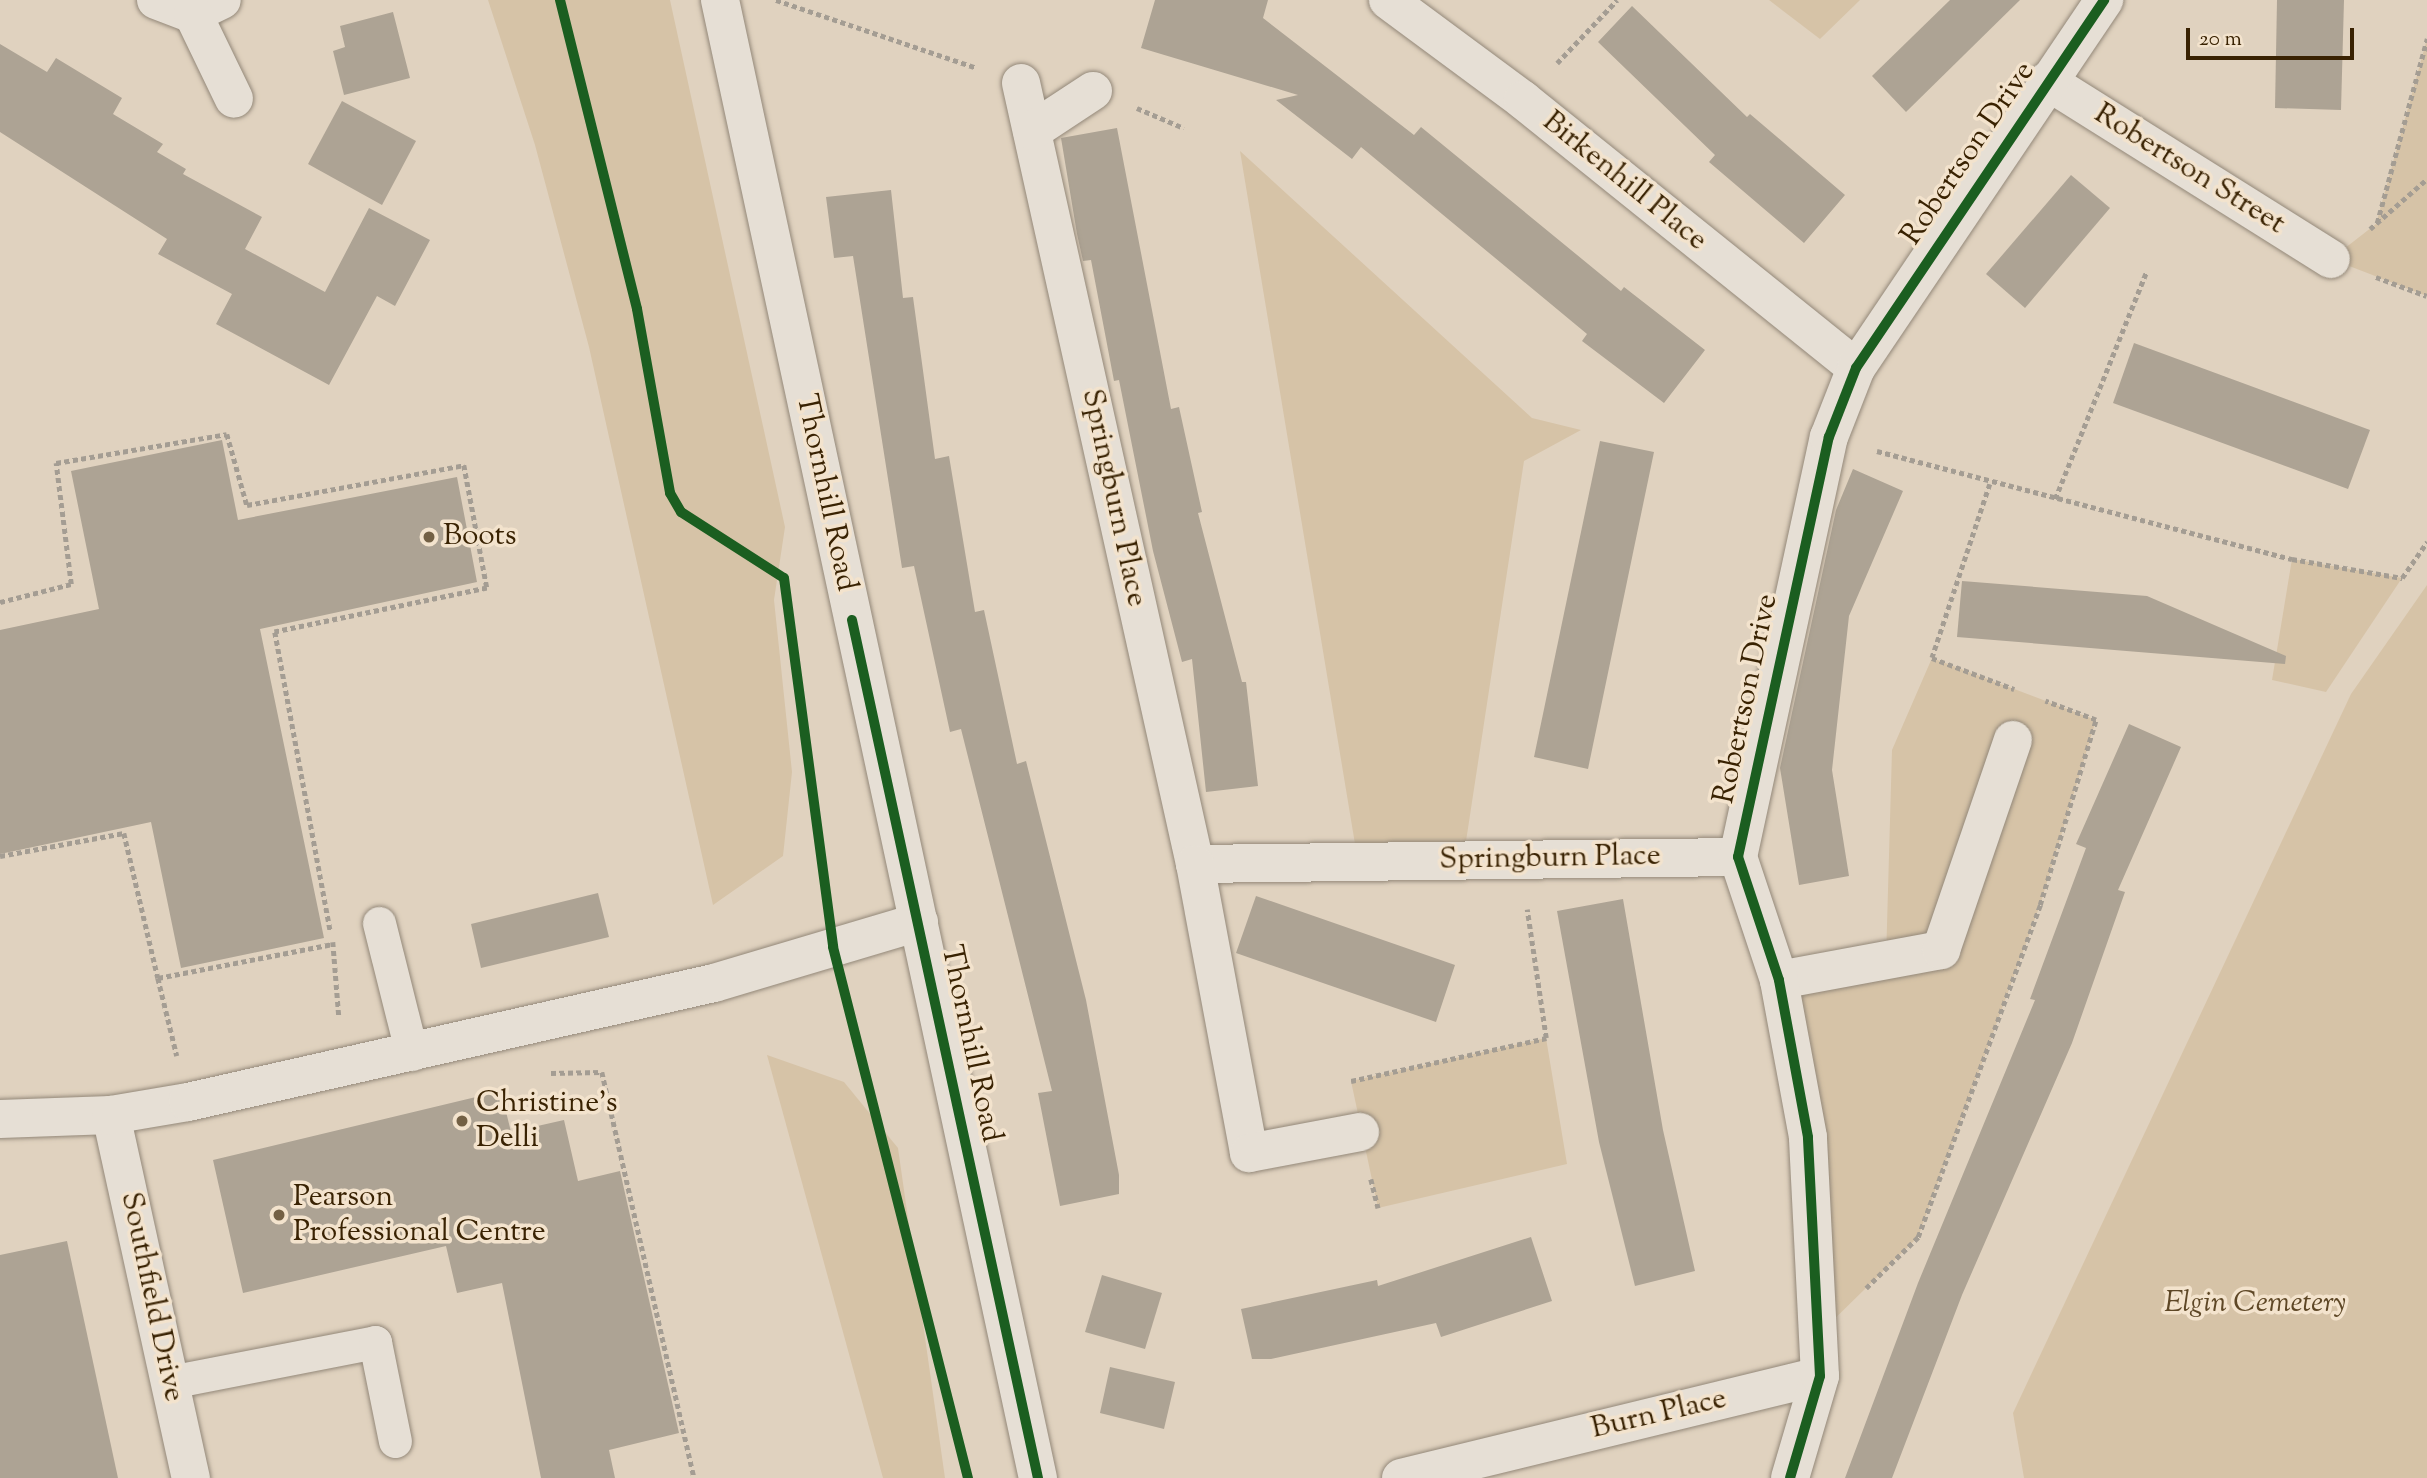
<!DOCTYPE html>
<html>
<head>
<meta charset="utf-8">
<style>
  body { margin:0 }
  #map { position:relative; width:2427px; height:1478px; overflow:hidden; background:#e0d2bf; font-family:"Sorts Mill Goudy",serif }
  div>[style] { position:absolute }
  .green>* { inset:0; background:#d6c3a7 }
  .building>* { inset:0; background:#ada394 }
  .path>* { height:4.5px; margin-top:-2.25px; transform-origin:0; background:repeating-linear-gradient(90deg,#a49d93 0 5px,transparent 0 8.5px) }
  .roads { filter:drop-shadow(0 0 2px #938879) drop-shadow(0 0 2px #938879) }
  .lane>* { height:33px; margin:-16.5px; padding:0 16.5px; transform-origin:16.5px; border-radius:16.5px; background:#e6dfd5 }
  .street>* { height:38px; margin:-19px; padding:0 19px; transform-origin:19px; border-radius:19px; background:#e6dfd5 }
  .secondary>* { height:38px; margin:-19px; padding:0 19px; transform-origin:19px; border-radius:19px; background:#e6dfd5 }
  .cycleway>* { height:10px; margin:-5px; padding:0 5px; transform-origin:5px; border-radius:5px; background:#1b5e20 }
  .dots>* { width:19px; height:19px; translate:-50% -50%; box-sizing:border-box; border:4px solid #f3e3cd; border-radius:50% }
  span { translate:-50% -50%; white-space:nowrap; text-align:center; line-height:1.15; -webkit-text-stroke:7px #f3e3cd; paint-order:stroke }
  .street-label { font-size:30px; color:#392202 }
  .poi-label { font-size:30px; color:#392202 }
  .left { translate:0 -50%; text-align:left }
  .park-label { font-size:30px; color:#5e4726; font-style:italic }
  .scale { position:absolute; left:2186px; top:28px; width:168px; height:32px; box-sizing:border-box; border:4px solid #392202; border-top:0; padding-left:9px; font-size:21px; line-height:24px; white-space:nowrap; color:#392202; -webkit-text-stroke:5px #f3e3cd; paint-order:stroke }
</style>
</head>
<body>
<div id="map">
  <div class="green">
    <div style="clip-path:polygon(488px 0,670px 0,785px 527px,774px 600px,792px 772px,783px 856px,713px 905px,589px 347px,535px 145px)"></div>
    <div style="clip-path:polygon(1769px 0,1860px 0,1820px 39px)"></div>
    <div style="clip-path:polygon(2427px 39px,2427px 296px,2331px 259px,2376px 224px)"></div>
    <div style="clip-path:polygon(1240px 151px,1532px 418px,1581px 430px,1524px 461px,1463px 861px,1358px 862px)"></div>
    <div style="clip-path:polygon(2292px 559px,2402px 578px,2326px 692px,2272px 680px)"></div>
    <div style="clip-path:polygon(2427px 585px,2427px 1478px,2024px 1478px,2013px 1413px,2351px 694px)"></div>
    <div style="clip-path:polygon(1932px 658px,2096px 720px,2040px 905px,1918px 1237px,1818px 1335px,1779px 980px,1886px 960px,1892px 750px)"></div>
    <div style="clip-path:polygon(1546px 1038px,1567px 1164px,1378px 1208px,1351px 1081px)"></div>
    <div style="clip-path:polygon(767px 1055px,844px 1082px,898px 1148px,945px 1478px,883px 1478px)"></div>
  </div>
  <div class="building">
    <div style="clip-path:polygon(1155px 0,1268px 0,1263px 18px,1414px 135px,1421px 127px,1621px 291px,1624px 287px,1705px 350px,1664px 403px,1582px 341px,1587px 334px,1361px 147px,1352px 159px,1276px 100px,1298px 95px,1141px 48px)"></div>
    <div style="clip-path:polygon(1950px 0,2020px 0,1906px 112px,1872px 76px)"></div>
    <div style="clip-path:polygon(2277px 0,2344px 0,2341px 110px,2275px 108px)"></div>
    <div style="clip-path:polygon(1632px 6px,1747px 117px,1750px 114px,1845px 195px,1804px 243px,1709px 162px,1715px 155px,1598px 42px)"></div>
    <div style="clip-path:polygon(393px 12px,410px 78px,344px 95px,333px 51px,345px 47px,340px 26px)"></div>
    <div style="clip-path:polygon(0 44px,47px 72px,56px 58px,122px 98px,113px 114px,163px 144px,157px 152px,186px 169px,183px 174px,262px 217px,245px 249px,325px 292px,369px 208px,430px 240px,395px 306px,377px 296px,329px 385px,216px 324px,232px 294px,158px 254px,167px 239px,0 132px)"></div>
    <div style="clip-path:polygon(342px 101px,416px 141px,382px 205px,308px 164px)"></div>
    <div style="clip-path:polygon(1117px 128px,1171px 409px,1179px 407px,1202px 512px,1198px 513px,1242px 682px,1246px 682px,1258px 786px,1206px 792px,1192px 659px,1182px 662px,1153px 551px,1119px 380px,1114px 381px,1091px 260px,1083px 261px,1077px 234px,1061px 138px)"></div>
    <div style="clip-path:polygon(2071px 175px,2110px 208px,2025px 308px,1986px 274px)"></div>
    <div style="clip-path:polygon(891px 190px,903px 298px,913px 297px,935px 459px,949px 456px,975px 612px,984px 610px,1017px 764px,1026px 761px,1086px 1000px,1119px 1175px,1119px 1194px,1060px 1206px,1038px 1093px,1052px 1091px,961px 729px,950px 732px,914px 566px,902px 568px,853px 256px,834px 258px,826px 197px)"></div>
    <div style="clip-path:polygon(2134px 343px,2370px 430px,2348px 489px,2113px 403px)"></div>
    <div style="clip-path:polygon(222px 440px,238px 520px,457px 477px,477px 582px,260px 629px,324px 938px,181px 968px,151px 822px,0 854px,0 630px,99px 609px,71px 471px)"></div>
    <div style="clip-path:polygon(1600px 441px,1654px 452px,1588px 769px,1534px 757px)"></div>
    <div style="clip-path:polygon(1853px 469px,1903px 491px,1849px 616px,1832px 770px,1849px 876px,1799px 885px,1780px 768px,1836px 510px)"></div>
    <div style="clip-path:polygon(1962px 581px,2147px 596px,2286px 656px,2285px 664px,1957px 637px)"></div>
    <div style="clip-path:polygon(2129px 724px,2181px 747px,2118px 890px,2125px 892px,2072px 1043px,1962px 1295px,1892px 1478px,1845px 1478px,1918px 1283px,2035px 1000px,2030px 999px,2086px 848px,2076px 844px)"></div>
    <div style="clip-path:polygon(598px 893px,609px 937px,481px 968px,471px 924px)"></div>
    <div style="clip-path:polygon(1256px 896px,1455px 965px,1436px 1022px,1236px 953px)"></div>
    <div style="clip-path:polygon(1623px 899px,1663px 1130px,1695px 1271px,1635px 1286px,1599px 1142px,1557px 911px)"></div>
    <div style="clip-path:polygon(501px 1091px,511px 1132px,564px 1120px,578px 1181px,620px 1171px,679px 1433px,609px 1450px,615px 1478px,541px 1478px,502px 1283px,457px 1293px,446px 1246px,243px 1293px,213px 1160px)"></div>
    <div style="clip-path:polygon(1531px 1237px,1552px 1301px,1441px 1337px,1436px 1323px,1271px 1359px,1252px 1359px,1241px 1309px,1377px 1280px,1378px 1286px)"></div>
    <div style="clip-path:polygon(67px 1241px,118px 1478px,0 1478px,0 1255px)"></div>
    <div style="clip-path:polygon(1102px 1275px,1162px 1293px,1145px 1349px,1085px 1332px)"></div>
    <div style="clip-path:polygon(1110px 1367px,1175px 1382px,1164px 1429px,1100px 1413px)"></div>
  </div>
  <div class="path">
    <div style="left:776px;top:0;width:212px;rotate:18.7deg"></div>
    <div style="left:1557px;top:63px;width:87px;rotate:-46.4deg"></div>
    <div style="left:1137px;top:108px;width:51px;rotate:23.1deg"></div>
    <div style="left:2377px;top:223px;width:191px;rotate:-74.8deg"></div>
    <div style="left:2370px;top:229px;width:76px;rotate:-41.3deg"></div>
    <div style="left:2376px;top:277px;width:54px;rotate:20.4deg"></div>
    <div style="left:1877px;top:451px;width:429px;rotate:14.6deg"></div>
    <div style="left:2292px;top:559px;width:112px;rotate:9.8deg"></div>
    <div style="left:2402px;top:578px;width:44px;rotate:-55.2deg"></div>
    <div style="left:1990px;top:484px;width:183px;rotate:108.4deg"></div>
    <div style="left:1932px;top:658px;width:88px;rotate:20.7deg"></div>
    <div style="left:2055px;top:499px;width:244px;rotate:-68.1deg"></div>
    <div style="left:0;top:602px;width:73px;rotate:-14.2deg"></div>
    <div style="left:71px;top:584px;width:122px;rotate:-97.1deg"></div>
    <div style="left:56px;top:463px;width:173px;rotate:-9.6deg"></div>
    <div style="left:227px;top:434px;width:74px;rotate:74.3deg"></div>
    <div style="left:247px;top:505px;width:221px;rotate:-10.4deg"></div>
    <div style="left:464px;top:465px;width:125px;rotate:79.4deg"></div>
    <div style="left:487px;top:588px;width:217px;rotate:168.3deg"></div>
    <div style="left:275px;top:632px;width:303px;rotate:79.5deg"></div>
    <div style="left:0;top:856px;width:126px;rotate:-10.5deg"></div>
    <div style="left:124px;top:833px;width:149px;rotate:76.8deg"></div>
    <div style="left:158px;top:978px;width:178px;rotate:-11deg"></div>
    <div style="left:333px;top:942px;width:75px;rotate:85.4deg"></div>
    <div style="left:158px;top:978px;width:80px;rotate:76.3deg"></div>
    <div style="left:551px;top:1073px;width:51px;rotate:-1.1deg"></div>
    <div style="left:602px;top:1072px;width:416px;rotate:77.2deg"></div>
    <div style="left:1351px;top:1081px;width:200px;rotate:-12.4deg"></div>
    <div style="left:1546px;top:1038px;width:130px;rotate:-98.4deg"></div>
    <div style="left:1371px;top:1179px;width:30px;rotate:76deg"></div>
    <div style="left:1866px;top:1288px;width:73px;rotate:-44.4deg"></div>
    <div style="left:1918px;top:1237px;width:354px;rotate:-69.8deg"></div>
    <div style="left:2040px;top:905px;width:193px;rotate:-73.2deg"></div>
    <div style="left:2096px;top:720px;width:54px;rotate:-159.6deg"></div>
  </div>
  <div class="roads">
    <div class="lane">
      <div style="left:379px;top:923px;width:135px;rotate:75.9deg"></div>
      <div style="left:170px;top:1382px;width:209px;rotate:-11deg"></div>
      <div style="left:375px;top:1342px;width:101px;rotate:78.6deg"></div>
    </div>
    <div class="street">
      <div style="left:156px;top:0;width:40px;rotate:21deg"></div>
      <div style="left:193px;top:14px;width:32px;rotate:-26deg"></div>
      <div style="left:1388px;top:0;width:168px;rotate:36.5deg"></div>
      <div style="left:1523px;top:100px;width:427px;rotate:38.8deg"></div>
      <div style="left:193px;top:14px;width:94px;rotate:64.2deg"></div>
      <div style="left:2047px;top:81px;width:335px;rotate:32.1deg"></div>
      <div style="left:1021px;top:83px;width:800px;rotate:77.44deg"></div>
      <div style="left:1195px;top:864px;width:543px;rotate:-0.74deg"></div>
      <div style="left:1032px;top:131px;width:73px;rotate:-33.3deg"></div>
      <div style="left:1195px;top:864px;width:294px;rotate:79.4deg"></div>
      <div style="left:1249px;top:1153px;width:113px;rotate:-10.7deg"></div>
      <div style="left:1779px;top:980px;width:165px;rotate:-10.5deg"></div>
      <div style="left:1941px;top:950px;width:222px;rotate:-71.1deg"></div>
      <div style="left:111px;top:1115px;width:372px;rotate:77.6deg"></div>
      <div style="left:0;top:1119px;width:111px;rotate:-2.1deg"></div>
      <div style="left:111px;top:1115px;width:78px;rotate:-9.6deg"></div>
      <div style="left:188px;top:1102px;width:539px;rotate:-12.75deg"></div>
      <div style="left:714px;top:983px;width:214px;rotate:-16.6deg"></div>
      <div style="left:1401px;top:1478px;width:431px;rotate:-13.7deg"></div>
      <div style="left:1790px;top:1478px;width:106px;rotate:-73.6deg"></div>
      <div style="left:1820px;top:1376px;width:239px;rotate:-92.9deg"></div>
      <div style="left:1808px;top:1137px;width:160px;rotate:-100.5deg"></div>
      <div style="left:1779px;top:980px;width:130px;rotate:-108.4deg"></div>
      <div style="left:1738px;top:857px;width:430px;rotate:-77.8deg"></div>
      <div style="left:1829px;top:437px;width:74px;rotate:-68.6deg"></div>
      <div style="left:1856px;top:368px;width:444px;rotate:-56deg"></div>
    </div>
    <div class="secondary">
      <div style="left:720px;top:0;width:1512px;rotate:77.86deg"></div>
    </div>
  </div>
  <div class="cycleway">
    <div style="left:560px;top:0;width:318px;rotate:76deg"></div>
    <div style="left:637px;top:309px;width:187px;rotate:79.8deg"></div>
    <div style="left:670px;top:493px;width:22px;rotate:60deg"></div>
    <div style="left:681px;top:512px;width:122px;rotate:32.7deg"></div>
    <div style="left:784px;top:578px;width:372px;rotate:82.4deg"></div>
    <div style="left:833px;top:947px;width:548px;rotate:75.74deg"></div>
    <div style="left:852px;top:620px;width:878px;rotate:77.77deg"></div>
    <div style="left:1790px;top:1478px;width:106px;rotate:-73.6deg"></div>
    <div style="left:1820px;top:1376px;width:239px;rotate:-92.9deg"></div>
    <div style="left:1808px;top:1137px;width:160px;rotate:-100.5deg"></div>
    <div style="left:1779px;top:980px;width:130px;rotate:-108.4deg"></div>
    <div style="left:1738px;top:857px;width:430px;rotate:-77.8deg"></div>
    <div style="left:1829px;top:437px;width:74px;rotate:-68.6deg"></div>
    <div style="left:1856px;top:368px;width:444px;rotate:-56deg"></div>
  </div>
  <div class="dots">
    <div style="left:429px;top:537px;background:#736044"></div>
    <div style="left:462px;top:1121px;background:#736044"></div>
    <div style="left:279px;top:1215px;background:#736044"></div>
  </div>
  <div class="street-label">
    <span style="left:1969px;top:154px;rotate:-56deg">Robertson Drive</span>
    <span style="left:2189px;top:170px;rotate:32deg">Robertson Street</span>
    <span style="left:1624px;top:182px;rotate:39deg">Birkenhill Place</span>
    <span style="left:825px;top:493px;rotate:78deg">Thornhill Road</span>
    <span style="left:1113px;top:498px;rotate:78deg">Springburn Place</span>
    <span style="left:1747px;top:699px;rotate:-78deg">Robertson Drive</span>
    <span style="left:1550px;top:859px;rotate:-1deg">Springburn Place</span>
    <span style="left:970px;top:1044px;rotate:78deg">Thornhill Road</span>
    <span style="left:151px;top:1297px;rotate:78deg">Southfield Drive</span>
    <span style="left:1659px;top:1415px;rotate:-13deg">Burn Place</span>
  </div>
  <div class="poi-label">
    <span class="left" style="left:443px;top:537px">Boots</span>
    <span class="left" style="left:476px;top:1121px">Christine's<br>Delli</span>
    <span class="left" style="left:293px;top:1215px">Pearson<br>Professional Centre</span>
  </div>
  <div class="park-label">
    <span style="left:2255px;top:1304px">Elgin Cemetery</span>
  </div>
  <div class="scale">20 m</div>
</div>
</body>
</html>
